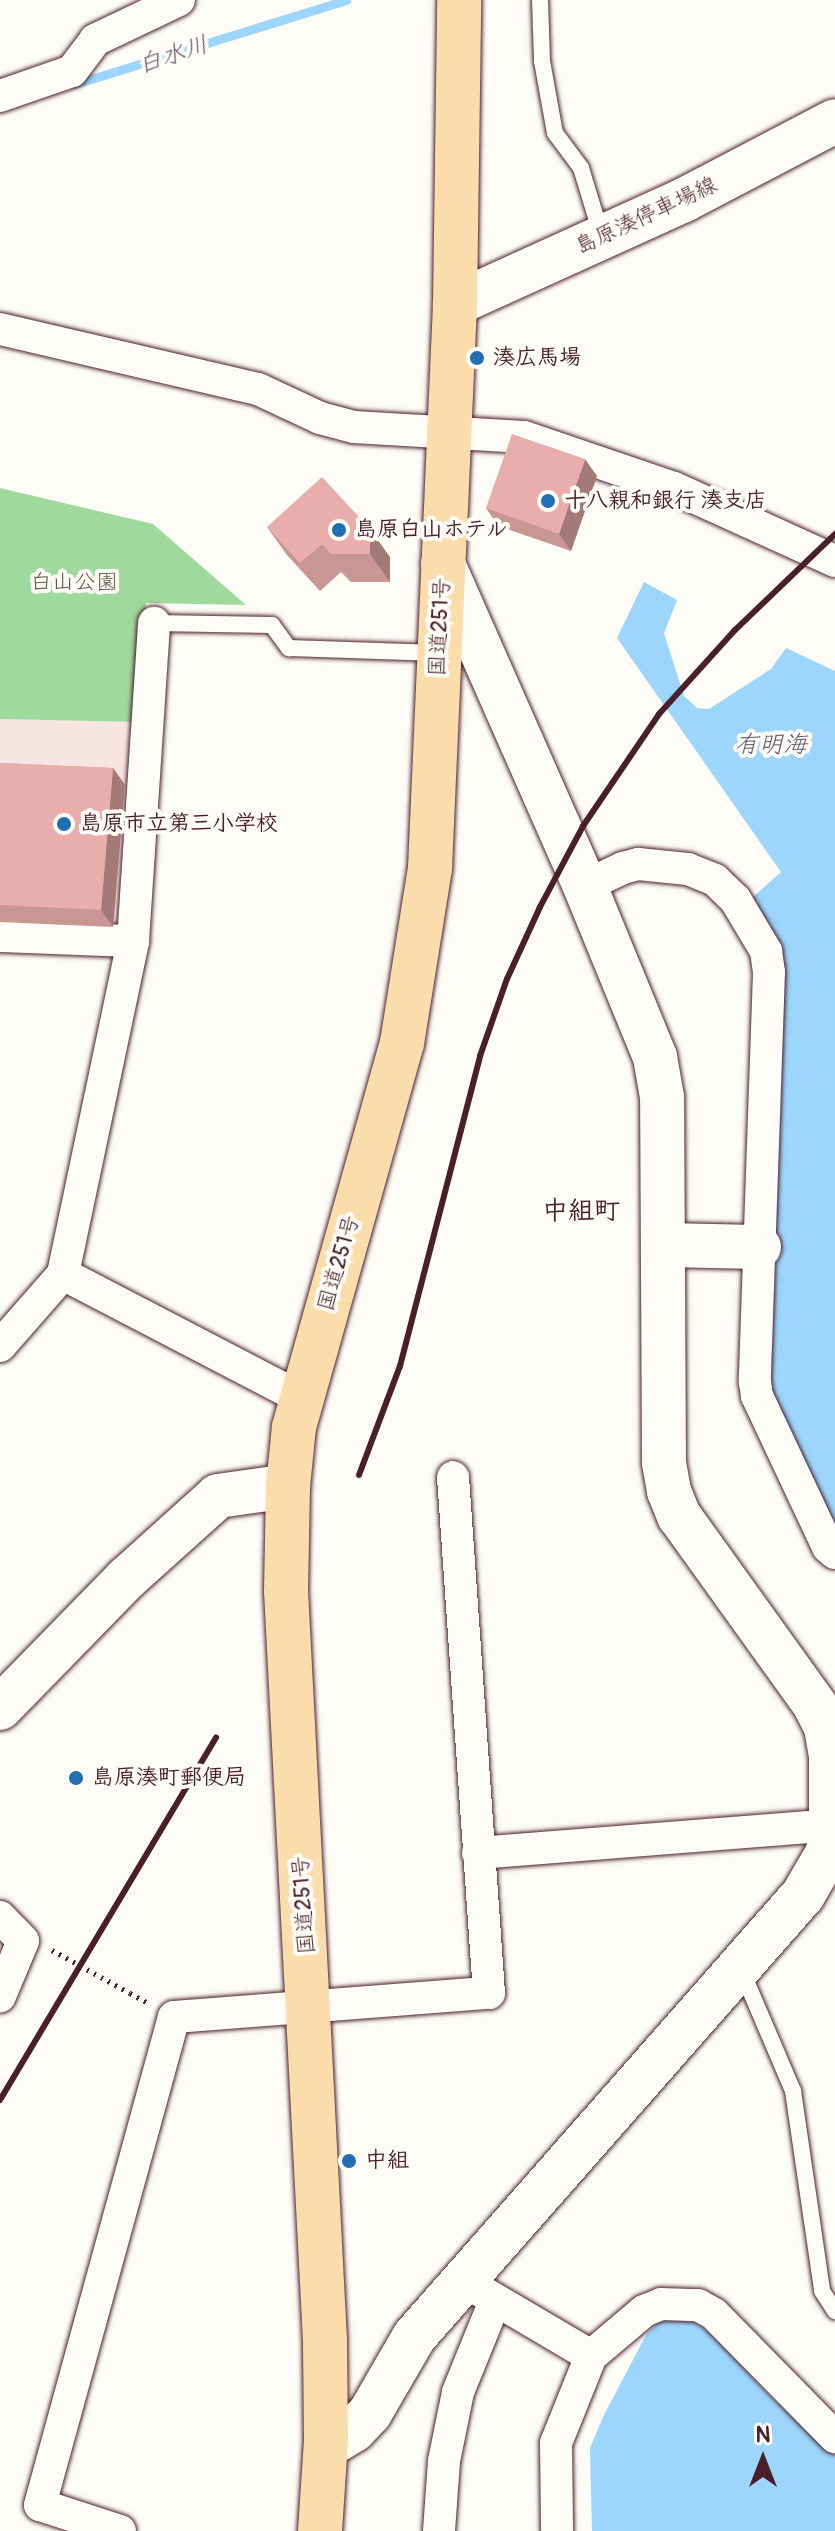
<!DOCTYPE html>
<html>
<head>
<meta charset="utf-8">
<style>
  body { margin:0 }
  #map { position:relative; width:835px; height:2531px; overflow:hidden; background:#fdfcf7; font-family:Pangolin,"Klee One",sans-serif }
  div>[style] { position:absolute }
  .built>* { inset:0; background:#f7e5e0 }
  .green>* { inset:0; background:#a0d99d }
  .water>* { inset:0; background:#9cd6fc }
  .stream>* { height:9px; margin:-4.5px; padding:0 4.5px; transform-origin:4.5px; border-radius:4.5px; background:#9cd6fc }
  .path>* { height:5px; margin-top:-2.5px; transform-origin:0; background:repeating-linear-gradient(90deg,#4a1f2b 0 2px,transparent 0 8px) }
  .roads { filter:drop-shadow(0 0 2px #4a1f2b) drop-shadow(0 0 2px #4a1f2b) }
  .lane>* { height:16px; margin:-8px; padding:0 8px; transform-origin:8px; border-radius:8px; background:#fdfcf7 }
  .street>* { height:32px; margin:-16px; padding:0 16px; transform-origin:16px; border-radius:16px; background:#fdfcf7 }
  .secondary>* { height:44px; margin:-22px; padding:0 22px; transform-origin:22px; border-radius:22px; background:#fdfcf7 }
  .highway>* { height:44px; margin:-22px; padding:0 22px; transform-origin:22px; border-radius:22px; background:#faddab }
  .rail>* { height:6px; margin:-3px; padding:0 3px; transform-origin:3px; border-radius:3px; background:#4a1f2b }
  .path-bridge>* { height:5px; margin-top:-2.5px; transform-origin:0; background:repeating-linear-gradient(90deg,#4a1f2b 0 2px,transparent 0 8px) }
  .wall>* { inset:0; background:#c89693 }
  .shaded-wall>* { inset:0; background:#a37a78 }
  .building>* { inset:0; background:#e9aeab }
  .dots>* { width:22px; height:22px; translate:-50% -50%; box-sizing:border-box; border:4px solid #fdfcf7; border-radius:50% }
  span { translate:-50% -50%; white-space:nowrap; text-align:center; line-height:1.15; -webkit-text-stroke:8px #fdfcf7; paint-order:stroke }
  .street-label { font-size:22px; color:#4a1f2b }
  .poi-label { font-size:22px; color:#4a1f2b; font-weight:700 }
  .left { translate:0 -50%; text-align:left }
  .park-label { font-size:22px; color:#64574d }
  .water-label { font-size:24px; color:#63566a; font-style:italic }
  .quarter-label { font-size:26px; color:#4a1f2b; font-weight:700 }
  .north { position:absolute; left:723px; top:2419px; width:80px; height:80px; -webkit-text-stroke:6px #fdfcf7; paint-order:stroke; rotate:0deg; font-size:22px; font-weight:700; line-height:32px; text-align:center; color:#4a1f2b }
  .north::after { content:''; display:block; margin:auto; width:28px; height:36px; background:#4a1f2b; clip-path:polygon(50% 0,100% 100%,50% 72%,0 100%) }
</style>
</head>
<body>
<div id="map">
  <div class="built">
    <div style="clip-path:polygon(0 719px,137px 722px,120px 933px,0 927px)"></div>
  </div>
  <div class="green">
    <div style="clip-path:polygon(0 488px,153px 524px,246px 605px,146px 603px,137px 722px,0 719px)"></div>
  </div>
  <div class="water">
    <div style="clip-path:polygon(644px 582px,677px 600px,664px 633px,684px 696px,697px 708px,709px 709px,771px 669px,786px 648px,835px 671px,835px 1532px,760px 1388px,781px 970px,752px 898px,781px 872px,617px 638px)"></div>
    <div style="clip-path:polygon(689px 2319px,710px 2333px,768px 2394px,835px 2455px,835px 2531px,592px 2531px,590px 2448px,603px 2417px,646px 2335px,660px 2320px)"></div>
  </div>
  <div class="stream">
    <div style="left:75px;top:84px;width:284px;rotate:-17.2deg"></div>
  </div>
  <div class="path">
    <div style="left:130px;top:1993px;width:23px;rotate:29deg"></div>
  </div>
  <div class="roads">
    <div class="lane">
      <div style="left:540px;top:0;width:61px;rotate:88.1deg"></div>
      <div style="left:542px;top:61px;width:73px;rotate:79.8deg"></div>
      <div style="left:555px;top:133px;width:44px;rotate:53.4deg"></div>
      <div style="left:581px;top:168px;width:69px;rotate:73.1deg"></div>
      <div style="left:154px;top:623px;width:118px;rotate:1deg"></div>
      <div style="left:272px;top:625px;width:29px;rotate:54deg"></div>
      <div style="left:289px;top:648px;width:149px;rotate:1.9deg"></div>
      <div style="left:741px;top:1969px;width:133px;rotate:66.9deg"></div>
      <div style="left:793px;top:2091px;width:202px;rotate:81.7deg"></div>
      <div style="left:822px;top:2291px;width:24px;rotate:57deg"></div>
    </div>
    <div class="street">
      <div style="left:0;top:96px;width:76px;rotate:-19.1deg"></div>
      <div style="left:72px;top:71px;width:39px;rotate:-53deg"></div>
      <div style="left:95px;top:40px;width:93px;rotate:-25.5deg"></div>
      <div style="left:0;top:329px;width:265px;rotate:13.1deg"></div>
      <div style="left:258px;top:389px;width:68px;rotate:25.1deg"></div>
      <div style="left:320px;top:418px;width:35px;rotate:15deg"></div>
      <div style="left:354px;top:427px;width:170px;rotate:3.4deg"></div>
      <div style="left:524px;top:437px;width:158px;rotate:18.8deg"></div>
      <div style="left:674px;top:488px;width:177px;rotate:24.4deg"></div>
      <div style="left:585px;top:886px;width:42px;rotate:-25.3deg"></div>
      <div style="left:623px;top:868px;width:16px;rotate:-15deg"></div>
      <div style="left:638px;top:864px;width:50px;rotate:5.7deg"></div>
      <div style="left:688px;top:869px;width:29px;rotate:22deg"></div>
      <div style="left:715px;top:880px;width:28px;rotate:44deg"></div>
      <div style="left:735px;top:899px;width:61px;rotate:59.2deg"></div>
      <div style="left:766px;top:951px;width:21px;rotate:82deg"></div>
      <div style="left:769px;top:972px;width:410px;rotate:92deg"></div>
      <div style="left:755px;top:1382px;width:14px;rotate:82deg"></div>
      <div style="left:757px;top:1396px;width:167px;rotate:64.8deg"></div>
      <div style="left:828px;top:1547px;width:9px;rotate:41deg"></div>
      <div style="left:0;top:936px;width:133px;rotate:2.2deg"></div>
      <div style="left:63px;top:1274px;width:268px;rotate:27.5deg"></div>
      <div style="left:0;top:1346px;width:96px;rotate:-48.8deg"></div>
      <div style="left:63px;top:1274px;width:340px;rotate:-78.1deg"></div>
      <div style="left:133px;top:941px;width:319px;rotate:-86.2deg"></div>
      <div style="left:478px;top:1853px;width:354px;rotate:-4.5deg"></div>
      <div style="left:0;top:1917px;width:33px;rotate:46deg"></div>
      <div style="left:23px;top:1941px;width:60px;rotate:112.7deg"></div>
      <div style="left:462px;top:2280px;width:150px;rotate:30.5deg"></div>
      <div style="left:591px;top:2356px;width:94px;rotate:111.9deg"></div>
      <div style="left:556px;top:2443px;width:88px;rotate:89.3deg"></div>
      <div style="left:591px;top:2356px;width:70px;rotate:-40.3deg"></div>
      <div style="left:644px;top:2311px;width:18px;rotate:-22deg"></div>
      <div style="left:661px;top:2304px;width:37px;rotate:2deg"></div>
      <div style="left:698px;top:2305px;width:18px;rotate:29deg"></div>
      <div style="left:714px;top:2314px;width:173px;rotate:45.5deg"></div>
      <div style="left:120px;top:2531px;width:84px;rotate:-162deg"></div>
      <div style="left:40px;top:2505px;width:506px;rotate:-74.65deg"></div>
      <div style="left:174px;top:2017px;width:316px;rotate:-4.4deg"></div>
      <div style="left:489px;top:1993px;width:517px;rotate:-93.99deg"></div>
      <div style="left:439px;top:2531px;width:70px;rotate:-85.9deg"></div>
      <div style="left:444px;top:2461px;width:70px;rotate:-78.5deg"></div>
      <div style="left:458px;top:2392px;width:98px;rotate:-67.9deg"></div>
    </div>
    <div class="secondary">
      <div style="left:455px;top:304px;width:252px;rotate:-24.4deg"></div>
      <div style="left:684px;top:200px;width:170px;rotate:-27.6deg"></div>
      <div style="left:664px;top:1245px;width:95px;rotate:1.2deg"></div>
      <div style="left:0;top:1708px;width:182px;rotate:-45.7deg"></div>
      <div style="left:127px;top:1578px;width:122px;rotate:-42deg"></div>
      <div style="left:218px;top:1496px;width:71px;rotate:-8.1deg"></div>
      <div style="left:326px;top:2440px;width:13px;rotate:-4deg"></div>
      <div style="left:339px;top:2439px;width:17px;rotate:-31deg"></div>
      <div style="left:354px;top:2430px;width:23px;rotate:-47deg"></div>
      <div style="left:370px;top:2413px;width:88px;rotate:-59.9deg"></div>
      <div style="left:414px;top:2337px;width:589px;rotate:-48.65deg"></div>
      <div style="left:803px;top:1895px;width:50px;rotate:-59.8deg"></div>
      <div style="left:828px;top:1852px;width:27px;rotate:-84deg"></div>
      <div style="left:831px;top:1825px;width:69px;rotate:-90deg"></div>
      <div style="left:831px;top:1756px;width:29px;rotate:-100deg"></div>
      <div style="left:826px;top:1727px;width:25px;rotate:-117deg"></div>
      <div style="left:815px;top:1705px;width:233px;rotate:-125.7deg"></div>
      <div style="left:679px;top:1516px;width:27px;rotate:-112deg"></div>
      <div style="left:669px;top:1491px;width:28px;rotate:-100deg"></div>
      <div style="left:664px;top:1463px;width:366px;rotate:-90.3deg"></div>
      <div style="left:662px;top:1097px;width:41px;rotate:-99.9deg"></div>
      <div style="left:655px;top:1057px;width:185px;rotate:-112.3deg"></div>
      <div style="left:585px;top:886px;width:352px;rotate:-113.8deg"></div>
    </div>
    <div class="highway">
      <div style="left:320px;top:2531px;width:91px;rotate:-86.2deg"></div>
      <div style="left:326px;top:2440px;width:100px;rotate:-90.6deg"></div>
      <div style="left:325px;top:2340px;width:750px;rotate:-92.98deg"></div>
      <div style="left:286px;top:1591px;width:105px;rotate:-88.9deg"></div>
      <div style="left:288px;top:1486px;width:59px;rotate:-84.2deg"></div>
      <div style="left:294px;top:1427px;width:399px;rotate:-74.3deg"></div>
      <div style="left:402px;top:1043px;width:177px;rotate:-80.9deg"></div>
      <div style="left:430px;top:868px;width:565px;rotate:-87.46deg"></div>
      <div style="left:455px;top:304px;width:304px;rotate:-89.2deg"></div>
    </div>
  </div>
  <div class="rail">
    <div style="left:359px;top:1475px;width:116px;rotate:-69.4deg"></div>
    <div style="left:400px;top:1366px;width:320px;rotate:-75.5deg"></div>
    <div style="left:480px;top:1056px;width:82px;rotate:-70.7deg"></div>
    <div style="left:507px;top:979px;width:79px;rotate:-65.4deg"></div>
    <div style="left:540px;top:907px;width:92px;rotate:-62deg"></div>
    <div style="left:583px;top:826px;width:135px;rotate:-55.8deg"></div>
    <div style="left:659px;top:714px;width:113px;rotate:-47.9deg"></div>
    <div style="left:735px;top:630px;width:139px;rotate:-43.8deg"></div>
    <div style="left:0;top:2100px;width:422px;rotate:-59.2deg"></div>
  </div>
  <div class="path-bridge">
    <div style="left:52px;top:1950px;width:89px;rotate:28.9deg"></div>
  </div>
  <div class="wall">
    <div style="clip-path:polygon(597px 476px,571px 551px,498px 526px,486px 508px)"></div>
    <div style="clip-path:polygon(267px 527px,390px 557px,390px 582px,351px 582px,341px 572px,320px 591px,287px 555px)"></div>
    <div style="clip-path:polygon(0 763px,113px 768px,125px 785px,113px 927px,0 922px)"></div>
  </div>
  <div class="shaded-wall">
    <div style="clip-path:polygon(585px 459px,597px 476px,571px 551px,559px 534px)"></div>
    <div style="clip-path:polygon(370px 529px,390px 557px,390px 582px,370px 554px)"></div>
    <div style="clip-path:polygon(113px 768px,125px 785px,113px 927px,101px 910px)"></div>
  </div>
  <div class="building">
    <div style="clip-path:polygon(512px 434px,585px 459px,559px 534px,486px 508px)"></div>
    <div style="clip-path:polygon(322px 477px,370px 529px,370px 554px,331px 554px,322px 544px,300px 563px,267px 527px)"></div>
    <div style="clip-path:polygon(0 763px,113px 768px,101px 910px,0 905px)"></div>
  </div>
  <div class="dots">
    <div style="left:477px;top:358px;background:#1f6fb2"></div>
    <div style="left:548px;top:501px;background:#1f6fb2"></div>
    <div style="left:339px;top:530px;background:#1f6fb2"></div>
    <div style="left:64px;top:824px;background:#1f6fb2"></div>
    <div style="left:76px;top:1778px;background:#1f6fb2"></div>
    <div style="left:349px;top:2161px;background:#1f6fb2"></div>
  </div>
  <div class="street-label">
    <span style="left:646px;top:216px;rotate:-25deg">島原湊停車場線</span>
    <span style="left:440px;top:627px;rotate:-87deg">国道251号</span>
    <span style="left:339px;top:1263px;rotate:-74deg">国道251号</span>
    <span style="left:304px;top:1905px;rotate:-94deg">国道251号</span>
  </div>
  <div class="poi-label">
    <span class="left" style="left:493px;top:358px">湊広馬場</span>
    <span class="left" style="left:564px;top:501px">十八親和銀行 湊支店</span>
    <span class="left" style="left:355px;top:530px">島原白山ホテル</span>
    <span class="left" style="left:80px;top:824px">島原市立第三小学校</span>
    <span class="left" style="left:92px;top:1778px">島原湊町郵便局</span>
    <span class="left" style="left:365px;top:2161px">中組</span>
  </div>
  <div class="park-label">
    <span style="left:74px;top:583px">白山公園</span>
  </div>
  <div class="water-label">
    <span style="left:173px;top:55px;rotate:-18deg">白水川</span>
    <span style="left:771px;top:745px">有明海</span>
  </div>
  <div class="quarter-label">
    <span style="left:581px;top:1212px">中組町</span>
  </div>
  <div class="north">N</div>
</div>
</body>
</html>
